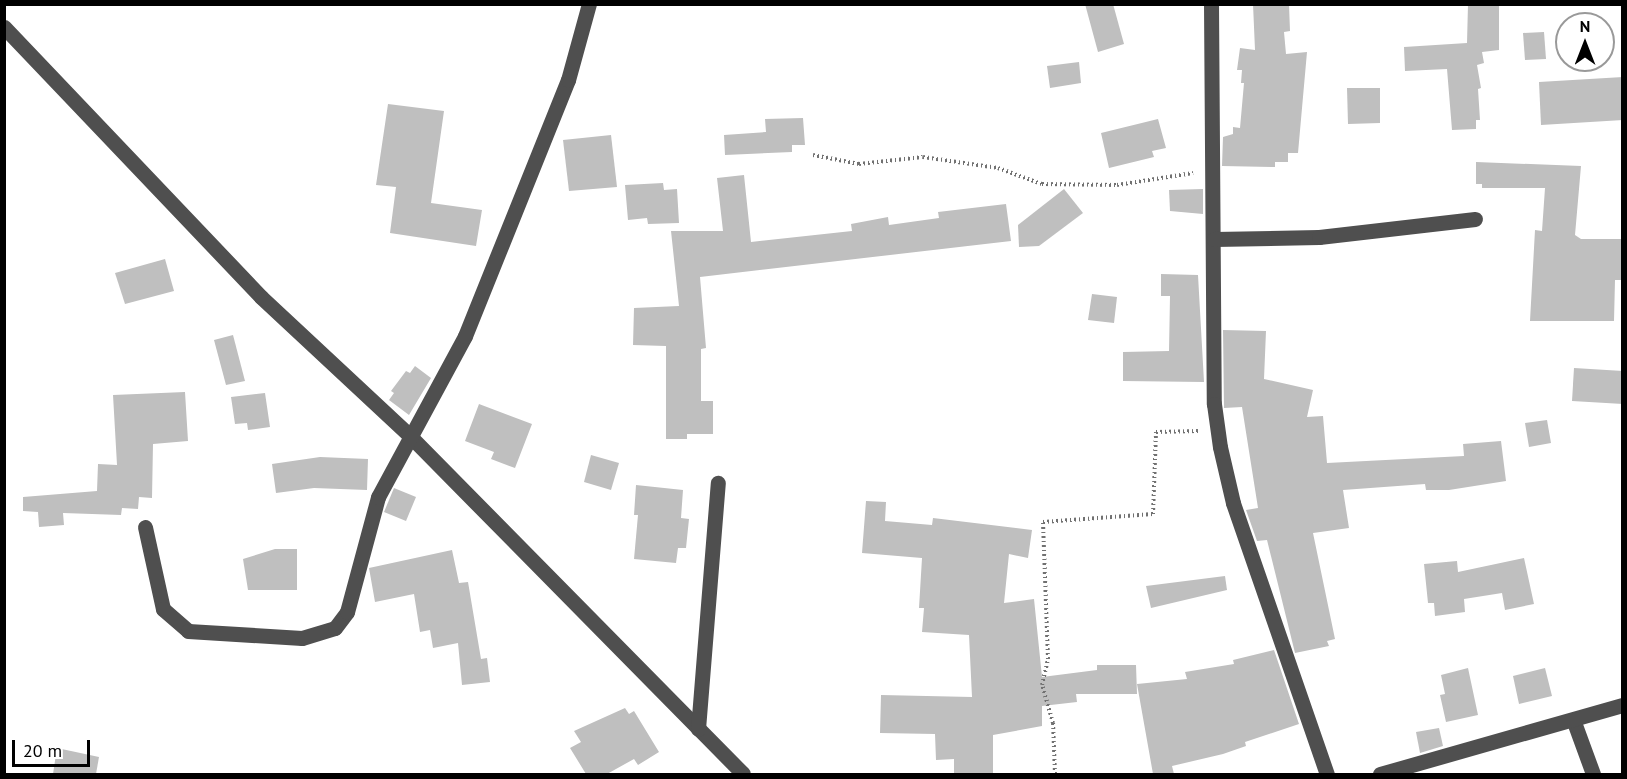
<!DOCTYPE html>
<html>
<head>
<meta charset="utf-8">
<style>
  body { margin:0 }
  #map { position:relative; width:1627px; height:779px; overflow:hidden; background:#fff; font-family:"PT Sans",sans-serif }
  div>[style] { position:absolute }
  .building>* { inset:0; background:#bfbfbf }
  .path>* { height:4px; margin-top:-2px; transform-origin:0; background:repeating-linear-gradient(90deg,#717171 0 1.5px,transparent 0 4.5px) }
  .minor>* { height:15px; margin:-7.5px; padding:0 7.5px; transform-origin:7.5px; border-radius:7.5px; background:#4f4f4f }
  span { translate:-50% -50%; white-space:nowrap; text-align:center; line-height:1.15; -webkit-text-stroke:4.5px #fff; paint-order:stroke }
  .frame { position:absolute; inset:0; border:6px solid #000; pointer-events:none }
  .north { position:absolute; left:1555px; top:12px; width:60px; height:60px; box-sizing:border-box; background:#fff; border:2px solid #999; border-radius:50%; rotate:0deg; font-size:16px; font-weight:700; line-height:24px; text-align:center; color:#000 }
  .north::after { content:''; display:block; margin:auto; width:21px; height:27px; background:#000; clip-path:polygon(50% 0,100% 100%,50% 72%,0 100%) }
  .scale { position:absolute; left:12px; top:740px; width:78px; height:27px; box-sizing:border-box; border:3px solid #000; border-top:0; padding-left:8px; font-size:18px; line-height:21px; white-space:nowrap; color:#000; -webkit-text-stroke:4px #fff; paint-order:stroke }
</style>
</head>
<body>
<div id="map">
  <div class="building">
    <div style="clip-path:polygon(1085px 4px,1113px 4px,1124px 44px,1098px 52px)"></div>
    <div style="clip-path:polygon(1253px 4px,1289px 4px,1290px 31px,1284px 32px,1286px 54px,1307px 52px,1298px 153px,1288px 153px,1288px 162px,1275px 162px,1275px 167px,1222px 166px,1223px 137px,1233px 134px,1233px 127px,1240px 128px,1244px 83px,1241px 83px,1242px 70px,1237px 70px,1240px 48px,1255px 50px)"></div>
    <div style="clip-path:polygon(1468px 4px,1499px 4px,1499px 50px,1482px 52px,1484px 63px,1477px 65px,1481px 88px,1478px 89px,1480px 120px,1476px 120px,1476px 129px,1452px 130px,1447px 69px,1405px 71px,1404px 47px,1467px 43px)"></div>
    <div style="clip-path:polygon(1544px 32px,1546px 59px,1525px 60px,1523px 33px)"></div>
    <div style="clip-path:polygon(1079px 62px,1081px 83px,1050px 88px,1047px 66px)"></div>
    <div style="clip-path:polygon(1623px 77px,1623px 120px,1541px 125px,1539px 82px)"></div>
    <div style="clip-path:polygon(1347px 88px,1380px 88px,1380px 123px,1348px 124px)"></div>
    <div style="clip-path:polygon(388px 104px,444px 111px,431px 203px,482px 210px,476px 246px,390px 233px,396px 187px,376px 185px)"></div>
    <div style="clip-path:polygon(803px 118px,805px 145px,792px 145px,792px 152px,725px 155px,724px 135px,766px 132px,765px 119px)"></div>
    <div style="clip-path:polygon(1158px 119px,1166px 148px,1152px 151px,1154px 157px,1109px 168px,1101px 133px)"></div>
    <div style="clip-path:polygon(611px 135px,617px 187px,569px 191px,563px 140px)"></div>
    <div style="clip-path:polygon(1476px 162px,1581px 166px,1575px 235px,1581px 239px,1623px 239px,1623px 280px,1615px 280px,1614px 321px,1530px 321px,1535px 230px,1542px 231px,1545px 188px,1482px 188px,1482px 184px,1476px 184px)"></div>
    <div style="clip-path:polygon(744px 175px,751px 242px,852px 231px,851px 224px,888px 217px,889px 225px,939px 218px,938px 212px,1006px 204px,1011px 241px,700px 277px,706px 348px,701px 349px,701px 401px,713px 401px,713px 434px,687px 434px,687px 439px,666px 439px,666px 346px,633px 345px,634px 308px,679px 306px,671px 231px,723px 231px,717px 178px)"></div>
    <div style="clip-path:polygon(663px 183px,664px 190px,677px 189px,679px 223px,648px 224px,647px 218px,628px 220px,625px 185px)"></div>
    <div style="clip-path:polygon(1064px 189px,1083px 213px,1039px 246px,1019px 247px,1018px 225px)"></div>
    <div style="clip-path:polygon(1203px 189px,1203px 214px,1170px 211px,1169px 190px)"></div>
    <div style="clip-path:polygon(165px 259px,174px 291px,125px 304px,115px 273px)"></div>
    <div style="clip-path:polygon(1161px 274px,1198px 275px,1204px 382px,1123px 381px,1123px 352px,1169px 351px,1170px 296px,1161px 296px)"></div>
    <div style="clip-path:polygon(1092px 294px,1117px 297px,1114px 323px,1088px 320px)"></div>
    <div style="clip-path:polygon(1223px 330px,1266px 331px,1264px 379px,1313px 390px,1307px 417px,1323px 416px,1327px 463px,1464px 456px,1463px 444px,1501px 441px,1506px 481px,1449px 490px,1426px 490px,1425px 484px,1343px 490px,1349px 528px,1313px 533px,1335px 639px,1327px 641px,1329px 646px,1295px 653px,1267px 540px,1257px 541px,1246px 510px,1258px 508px,1242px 407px,1224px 408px)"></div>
    <div style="clip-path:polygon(233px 335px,245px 381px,226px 385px,214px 340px)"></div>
    <div style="clip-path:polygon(415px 366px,431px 378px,409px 415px,389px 400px,394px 393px,391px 391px,406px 371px,410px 373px)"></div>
    <div style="clip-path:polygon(1574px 368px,1623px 371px,1623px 404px,1572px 401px)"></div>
    <div style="clip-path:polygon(185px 392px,188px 441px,153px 444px,152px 498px,139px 497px,138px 509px,122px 508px,121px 515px,63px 513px,64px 525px,39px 527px,38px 512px,23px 511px,23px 497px,97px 491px,98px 464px,117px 465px,113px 395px)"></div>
    <div style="clip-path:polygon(265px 393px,270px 427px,248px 430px,247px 423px,235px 424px,231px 397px)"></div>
    <div style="clip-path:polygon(479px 404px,532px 424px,515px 468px,491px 459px,494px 452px,465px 441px)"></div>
    <div style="clip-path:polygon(1547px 420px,1551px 443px,1529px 447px,1525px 423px)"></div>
    <div style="clip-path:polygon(591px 455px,619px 463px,611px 490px,584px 482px)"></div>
    <div style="clip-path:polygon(320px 457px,368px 459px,367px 490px,314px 488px,276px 493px,272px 464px)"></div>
    <div style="clip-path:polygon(636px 485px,683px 490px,681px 518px,689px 519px,686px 548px,678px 548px,676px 563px,634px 559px,638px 515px,634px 515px)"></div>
    <div style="clip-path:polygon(394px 488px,416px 497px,406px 521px,384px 512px)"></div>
    <div style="clip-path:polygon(866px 501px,886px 502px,885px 521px,932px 525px,933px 518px,1032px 530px,1028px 558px,1009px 554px,1004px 603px,1034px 599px,1042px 677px,1097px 670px,1097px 665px,1136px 665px,1137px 694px,1076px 694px,1077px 702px,1042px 706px,1042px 726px,993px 735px,993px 774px,954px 774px,954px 759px,936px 760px,935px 734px,880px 733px,881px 695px,972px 697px,969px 635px,922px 632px,924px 608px,919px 608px,922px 558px,862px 553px)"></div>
    <div style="clip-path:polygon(275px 549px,297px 549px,297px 590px,248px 590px,243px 559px)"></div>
    <div style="clip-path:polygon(452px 550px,459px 583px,468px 582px,481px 659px,487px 658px,490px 682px,462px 685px,458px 643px,433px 648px,430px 630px,420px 632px,414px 594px,375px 602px,369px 568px)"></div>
    <div style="clip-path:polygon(1524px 558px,1534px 604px,1505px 610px,1502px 593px,1464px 599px,1465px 612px,1435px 616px,1434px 603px,1428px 603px,1424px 564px,1457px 561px,1458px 572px)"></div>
    <div style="clip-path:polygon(1225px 576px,1227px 590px,1151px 608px,1146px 586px)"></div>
    <div style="clip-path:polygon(1274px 650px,1299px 724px,1245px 742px,1246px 746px,1223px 754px,1172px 766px,1174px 774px,1153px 774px,1137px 684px,1187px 679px,1185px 672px,1234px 664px,1233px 660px)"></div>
    <div style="clip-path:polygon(1468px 668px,1478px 715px,1446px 722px,1440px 695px,1445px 694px,1441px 675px)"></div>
    <div style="clip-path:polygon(1545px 668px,1552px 696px,1519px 704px,1513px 676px)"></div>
    <div style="clip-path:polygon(625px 708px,629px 714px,634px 711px,659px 752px,638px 765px,634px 759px,607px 774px,586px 774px,570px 748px,581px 742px,574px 731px)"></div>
    <div style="clip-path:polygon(1439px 728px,1443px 746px,1420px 753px,1416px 732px)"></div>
    <div style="clip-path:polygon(57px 748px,99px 757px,96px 774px,53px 774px)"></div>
  </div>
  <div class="path">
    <div style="left:813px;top:155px;width:47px;rotate:11.1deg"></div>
    <div style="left:859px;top:164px;width:64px;rotate:-6.2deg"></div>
    <div style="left:923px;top:157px;width:76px;rotate:8.3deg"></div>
    <div style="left:998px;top:168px;width:47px;rotate:20deg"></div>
    <div style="left:1042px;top:184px;width:75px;rotate:0.8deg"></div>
    <div style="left:1117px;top:185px;width:77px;rotate:-9deg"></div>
    <div style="left:1055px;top:774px;width:51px;rotate:-92.2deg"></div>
    <div style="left:1053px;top:723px;width:40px;rotate:-106deg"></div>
    <div style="left:1042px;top:685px;width:27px;rotate:-77deg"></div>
    <div style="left:1048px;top:659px;width:137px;rotate:-92.1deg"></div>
    <div style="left:1043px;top:522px;width:110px;rotate:-4.2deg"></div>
    <div style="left:1153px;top:514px;width:82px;rotate:-87.9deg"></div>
    <div style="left:1156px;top:432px;width:42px;rotate:-1.4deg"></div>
  </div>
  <div class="minor">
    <div style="left:1211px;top:4px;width:400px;rotate:89.6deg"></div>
    <div style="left:1214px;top:404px;width:43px;rotate:82.1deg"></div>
    <div style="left:1220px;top:447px;width:57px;rotate:76.9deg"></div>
    <div style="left:1233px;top:503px;width:287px;rotate:70.9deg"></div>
    <div style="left:4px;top:27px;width:373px;rotate:46.4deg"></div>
    <div style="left:261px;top:297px;width:201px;rotate:43deg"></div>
    <div style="left:408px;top:434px;width:477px;rotate:45.4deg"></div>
    <div style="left:1214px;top:239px;width:105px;rotate:-1.1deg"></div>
    <div style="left:1319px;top:237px;width:157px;rotate:-6.6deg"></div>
    <div style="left:145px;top:527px;width:84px;rotate:77.6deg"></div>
    <div style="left:163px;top:609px;width:33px;rotate:41deg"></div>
    <div style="left:188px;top:631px;width:114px;rotate:3.5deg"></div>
    <div style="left:302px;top:638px;width:34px;rotate:-17deg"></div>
    <div style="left:335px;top:628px;width:20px;rotate:-53deg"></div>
    <div style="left:347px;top:612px;width:119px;rotate:-74.9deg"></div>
    <div style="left:378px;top:497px;width:183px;rotate:-61.6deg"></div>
    <div style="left:465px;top:336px;width:276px;rotate:-68.1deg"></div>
    <div style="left:568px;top:80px;width:79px;rotate:-74.6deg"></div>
    <div style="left:1574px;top:722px;width:55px;rotate:69.9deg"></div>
    <div style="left:698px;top:729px;width:247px;rotate:-85.4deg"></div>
    <div style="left:1380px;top:774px;width:252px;rotate:-15.9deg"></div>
  </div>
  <div class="frame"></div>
  <div class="north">N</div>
  <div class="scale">20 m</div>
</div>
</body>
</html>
